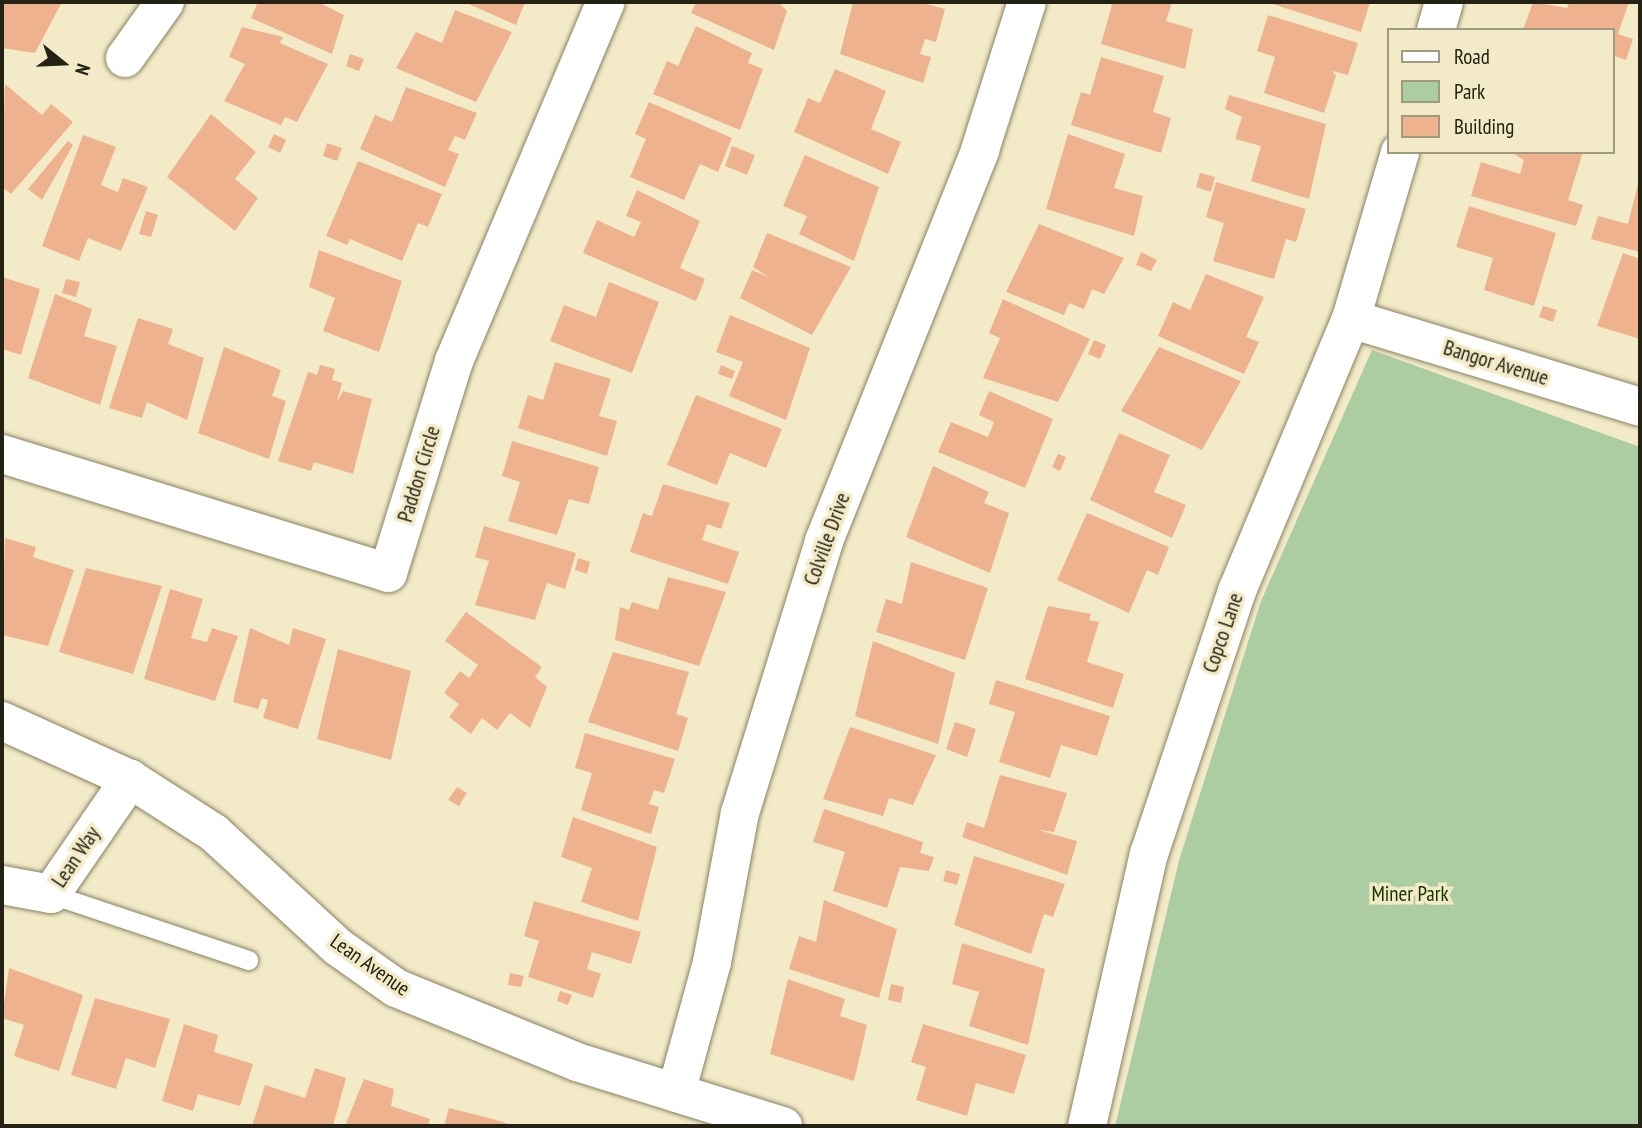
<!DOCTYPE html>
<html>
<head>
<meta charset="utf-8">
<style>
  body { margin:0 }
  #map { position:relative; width:1642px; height:1128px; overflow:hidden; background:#f3ebc8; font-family:"PT Sans Narrow",sans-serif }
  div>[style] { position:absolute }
  .green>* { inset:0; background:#accda1 }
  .building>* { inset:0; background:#eeb38e }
  .roads { filter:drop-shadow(0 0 2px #898262) drop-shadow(0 0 2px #898262) }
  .service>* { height:19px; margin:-9.5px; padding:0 9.5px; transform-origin:9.5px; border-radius:9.5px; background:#fff }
  .minor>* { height:38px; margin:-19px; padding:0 19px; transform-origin:19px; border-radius:19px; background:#fff }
  .tertiary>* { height:38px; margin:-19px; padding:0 19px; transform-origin:19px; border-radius:19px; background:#fff }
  span { translate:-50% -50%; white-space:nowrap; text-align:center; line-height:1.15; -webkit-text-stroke:7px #f3ebc8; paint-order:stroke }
  .street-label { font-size:21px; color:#242215 }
  .park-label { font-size:21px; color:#123701 }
  .frame { position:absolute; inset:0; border:4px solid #242215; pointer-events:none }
  .legend { position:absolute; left:1387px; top:28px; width:228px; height:126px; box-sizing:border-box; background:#f3ebc8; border:2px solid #a09b80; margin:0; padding:9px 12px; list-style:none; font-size:21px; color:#242215 }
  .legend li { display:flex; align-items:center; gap:14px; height:35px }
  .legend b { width:35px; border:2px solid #a09b80 }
  .north { position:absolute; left:28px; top:28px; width:70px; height:70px; -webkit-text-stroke:5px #f3ebc8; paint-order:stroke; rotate:108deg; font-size:19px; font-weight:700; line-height:28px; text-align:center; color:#242215 }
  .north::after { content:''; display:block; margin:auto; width:24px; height:32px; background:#242215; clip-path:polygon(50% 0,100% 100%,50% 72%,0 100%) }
</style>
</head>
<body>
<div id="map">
  <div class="green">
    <div style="clip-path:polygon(1372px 350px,1640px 447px,1640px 1126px,1115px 1126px,1180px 857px,1261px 601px)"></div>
  </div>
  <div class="building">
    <div style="clip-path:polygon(2px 2px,62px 2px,35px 53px,2px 48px)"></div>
    <div style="clip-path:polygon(258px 2px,318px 2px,344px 15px,332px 54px,251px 18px)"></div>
    <div style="clip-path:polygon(464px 2px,525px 2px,516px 25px)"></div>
    <div style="clip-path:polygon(696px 2px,778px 2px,787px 11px,774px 50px,691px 13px)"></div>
    <div style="clip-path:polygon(853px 2px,920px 2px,945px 9px,936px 42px,925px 39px,920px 54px,931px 57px,923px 83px,840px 54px)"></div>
    <div style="clip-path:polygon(1105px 2px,1172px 2px,1166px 21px,1193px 29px,1185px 69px,1101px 44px,1112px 5px)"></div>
    <div style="clip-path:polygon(1266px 2px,1370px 2px,1361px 32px)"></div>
    <div style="clip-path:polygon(1533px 2px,1567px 8px,1569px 2px,1629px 2px,1618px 34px,1633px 39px,1626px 60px,1612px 55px,1612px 30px,1523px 30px)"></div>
    <div style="clip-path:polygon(455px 10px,512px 32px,476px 102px,396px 68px,416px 32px,442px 43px)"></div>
    <div style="clip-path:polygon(1268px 15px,1358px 43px,1348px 75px,1332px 71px,1336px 76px,1324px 113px,1264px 93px,1275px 57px,1257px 51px)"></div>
    <div style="clip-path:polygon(696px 26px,752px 53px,748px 63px,763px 69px,740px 130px,653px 94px,667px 61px,678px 66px)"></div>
    <div style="clip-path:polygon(242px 27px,283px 37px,280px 43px,328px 64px,297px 122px,285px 117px,281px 125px,224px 101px,245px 64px,229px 57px)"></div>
    <div style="clip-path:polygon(350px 54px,364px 59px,359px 71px,346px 66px)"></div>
    <div style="clip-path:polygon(1101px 57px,1164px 76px,1153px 112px,1171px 118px,1161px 153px,1071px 125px,1081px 92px,1090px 95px)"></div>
    <div style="clip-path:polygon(835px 69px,886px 91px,871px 129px,901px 142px,888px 174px,794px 132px,808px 98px,820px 103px)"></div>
    <div style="clip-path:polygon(5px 84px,42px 115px,51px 104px,73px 122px,11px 194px,2px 187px)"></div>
    <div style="clip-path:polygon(406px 87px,477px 113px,465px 140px,455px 136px,448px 150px,459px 154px,445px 187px,360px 149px,375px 115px,392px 122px)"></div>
    <div style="clip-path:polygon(1229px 95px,1326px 124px,1309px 199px,1251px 181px,1261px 146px,1235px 139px,1242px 117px,1225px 109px)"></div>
    <div style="clip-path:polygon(649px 102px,732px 138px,718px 172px,700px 164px,684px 200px,630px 177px,646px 139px,635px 134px)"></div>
    <div style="clip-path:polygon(211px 114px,256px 152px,235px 179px,258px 198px,235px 231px,167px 177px)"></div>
    <div style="clip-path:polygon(274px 134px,286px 140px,280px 153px,268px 147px)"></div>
    <div style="clip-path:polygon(1068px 134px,1125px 154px,1114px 188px,1143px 196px,1134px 236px,1046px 209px)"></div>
    <div style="clip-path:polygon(83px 135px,116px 147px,101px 185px,118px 192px,123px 178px,148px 187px,121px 251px,88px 238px,79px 261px,42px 246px)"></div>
    <div style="clip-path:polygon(68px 141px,73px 145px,42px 200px,28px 189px)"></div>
    <div style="clip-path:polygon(327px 143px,342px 148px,337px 161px,323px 156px)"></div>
    <div style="clip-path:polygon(732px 146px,755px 155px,747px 175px,725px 166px)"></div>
    <div style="clip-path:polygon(1511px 152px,1583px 152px,1568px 200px,1583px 205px,1576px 226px,1471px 196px,1481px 162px,1520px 174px,1524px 160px)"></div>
    <div style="clip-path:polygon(805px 155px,879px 187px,854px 261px,799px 234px,807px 216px,783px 206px)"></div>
    <div style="clip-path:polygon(358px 161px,442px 194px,428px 227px,418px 223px,402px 261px,350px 239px,347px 245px,326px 236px)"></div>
    <div style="clip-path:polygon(1200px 173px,1215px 177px,1211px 192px,1196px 187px)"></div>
    <div style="clip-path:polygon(1639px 180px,1640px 252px,1591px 239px,1598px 216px,1628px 224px)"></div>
    <div style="clip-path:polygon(1216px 182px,1306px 209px,1296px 242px,1286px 239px,1274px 279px,1213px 261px,1224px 223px,1206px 217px)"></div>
    <div style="clip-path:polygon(637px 190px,700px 221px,680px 268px,705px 279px,696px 301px,583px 253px,597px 220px,634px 237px,641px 222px,626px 216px)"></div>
    <div style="clip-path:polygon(1469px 206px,1556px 233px,1534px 306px,1484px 290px,1493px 258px,1456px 247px)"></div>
    <div style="clip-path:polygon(146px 211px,158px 215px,151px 237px,139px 234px)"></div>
    <div style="clip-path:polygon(1039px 224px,1124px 258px,1104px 294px,1092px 289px,1084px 309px,1069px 303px,1064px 315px,1006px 292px)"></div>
    <div style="clip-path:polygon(767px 233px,851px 267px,812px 335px,740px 298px,752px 270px,769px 277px,753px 267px)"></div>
    <div style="clip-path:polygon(319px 250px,402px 281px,379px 352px,323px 331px,335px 298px,309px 287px)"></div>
    <div style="clip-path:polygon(1141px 252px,1157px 260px,1151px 271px,1136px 265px)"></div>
    <div style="clip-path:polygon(1623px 253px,1640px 259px,1640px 339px,1597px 326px)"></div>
    <div style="clip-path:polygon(1206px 274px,1264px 297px,1246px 337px,1259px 342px,1244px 374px,1158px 336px,1173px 302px,1190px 310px)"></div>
    <div style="clip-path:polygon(2px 277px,40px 289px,21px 355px,2px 349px)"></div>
    <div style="clip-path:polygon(66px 279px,80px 282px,76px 297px,62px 293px)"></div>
    <div style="clip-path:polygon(609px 282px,659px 302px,632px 373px,550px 341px,564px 305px,596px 317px)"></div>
    <div style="clip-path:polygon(55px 294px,92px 309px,84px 336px,117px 346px,100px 405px,28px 378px)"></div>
    <div style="clip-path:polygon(1003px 299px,1090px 339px,1058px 402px,983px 378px,1000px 338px,989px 333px)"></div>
    <div style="clip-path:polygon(1543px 306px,1557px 310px,1553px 322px,1539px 317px)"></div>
    <div style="clip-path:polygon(730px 315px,810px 348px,786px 420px,729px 396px,743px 362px,716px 352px)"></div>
    <div style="clip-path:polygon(138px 318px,173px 329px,168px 344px,204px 358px,187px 420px,147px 402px,142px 418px,109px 408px)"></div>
    <div style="clip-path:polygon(1094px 340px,1106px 345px,1100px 359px,1088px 354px)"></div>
    <div style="clip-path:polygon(224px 347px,281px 370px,272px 396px,286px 401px,269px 459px,198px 433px)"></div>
    <div style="clip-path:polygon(1159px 347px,1241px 381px,1202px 450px,1121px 411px)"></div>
    <div style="clip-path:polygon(555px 362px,611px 379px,599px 416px,617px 421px,607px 456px,518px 428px,528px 395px,543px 400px)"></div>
    <div style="clip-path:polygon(320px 365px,335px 369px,332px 380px,342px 383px,337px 402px,343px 391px,372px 399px,353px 474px,314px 462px,311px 471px,278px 461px,308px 372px,317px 375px)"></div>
    <div style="clip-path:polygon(721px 365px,735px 371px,732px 379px,718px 374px)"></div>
    <div style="clip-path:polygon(989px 391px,1053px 419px,1025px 488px,938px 452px,951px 422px,988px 437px,994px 422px,979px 415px)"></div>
    <div style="clip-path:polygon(696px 395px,782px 429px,766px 468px,730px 453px,717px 485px,667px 465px)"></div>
    <div style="clip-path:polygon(1119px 433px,1170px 455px,1154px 492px,1186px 505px,1172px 538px,1090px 500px)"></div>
    <div style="clip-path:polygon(512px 441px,599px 467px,589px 504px,569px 499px,557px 535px,508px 521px,520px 482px,502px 476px)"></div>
    <div style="clip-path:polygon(1058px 454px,1066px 457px,1060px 471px,1052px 467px)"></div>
    <div style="clip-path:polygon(933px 466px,989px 492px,984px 503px,1009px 513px,990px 573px,906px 537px)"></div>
    <div style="clip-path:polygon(663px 484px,730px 503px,721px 529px,707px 524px,702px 540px,739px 552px,728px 584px,630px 552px,643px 513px,652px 516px)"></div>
    <div style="clip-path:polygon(1087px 513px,1169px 547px,1158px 575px,1147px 570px,1129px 613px,1057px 580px)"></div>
    <div style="clip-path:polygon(484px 526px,576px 553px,565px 589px,547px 583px,535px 620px,475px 605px,489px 561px,475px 557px)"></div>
    <div style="clip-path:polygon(5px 538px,36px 547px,33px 557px,74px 570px,48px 646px,2px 635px)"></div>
    <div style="clip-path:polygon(578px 558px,590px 562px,587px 574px,575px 570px)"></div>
    <div style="clip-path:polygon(911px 562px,988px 588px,965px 660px,876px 632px,886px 599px,902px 604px)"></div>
    <div style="clip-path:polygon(86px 568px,162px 586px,133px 674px,59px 652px)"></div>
    <div style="clip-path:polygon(668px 577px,726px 592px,699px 666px,615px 640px,620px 607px,629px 610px,632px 602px,658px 610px)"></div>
    <div style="clip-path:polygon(170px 589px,203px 599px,191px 638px,207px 642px,212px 628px,238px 636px,215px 701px,144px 679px)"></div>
    <div style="clip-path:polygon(1048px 606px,1091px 614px,1089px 620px,1099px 622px,1087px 662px,1124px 674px,1113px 708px,1025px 679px)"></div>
    <div style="clip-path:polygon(466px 612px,542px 667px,535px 677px,547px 687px,530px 728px,510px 713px,497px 730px,482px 718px,471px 734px,449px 717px,459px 704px,444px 693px,460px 671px,469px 678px,478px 665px,445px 641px)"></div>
    <div style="clip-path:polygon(250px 628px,289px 645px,293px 628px,326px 639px,298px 729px,263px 718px,268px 700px,262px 698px,258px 709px,233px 702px)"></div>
    <div style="clip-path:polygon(873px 641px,955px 673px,938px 744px,855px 716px)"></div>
    <div style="clip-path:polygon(338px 649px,411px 671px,391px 760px,317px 739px)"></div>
    <div style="clip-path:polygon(613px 652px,689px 672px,676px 714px,688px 718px,678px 751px,588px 722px)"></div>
    <div style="clip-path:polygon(996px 680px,1110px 716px,1097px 756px,1061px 745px,1050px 778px,999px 762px,1015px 712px,989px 704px)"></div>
    <div style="clip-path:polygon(955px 722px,976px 729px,967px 757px,946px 749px)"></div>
    <div style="clip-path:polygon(850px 727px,936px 755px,913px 805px,889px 798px,883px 816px,823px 799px)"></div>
    <div style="clip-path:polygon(585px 733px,675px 759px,664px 793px,654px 790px,649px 804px,659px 807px,651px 834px,581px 810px,592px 773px,575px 768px)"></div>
    <div style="clip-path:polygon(1000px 775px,1067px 793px,1054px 832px,1038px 830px,1077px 841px,1067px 875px,962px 837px,967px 822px,984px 828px)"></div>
    <div style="clip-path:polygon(457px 787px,467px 793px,459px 806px,448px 800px)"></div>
    <div style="clip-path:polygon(824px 809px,923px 842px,920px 853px,934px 857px,929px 871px,900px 867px,887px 908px,833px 891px,845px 852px,813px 842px)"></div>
    <div style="clip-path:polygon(573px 817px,657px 847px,638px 921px,581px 902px,592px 868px,561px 857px)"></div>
    <div style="clip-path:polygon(974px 856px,1065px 884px,1053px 917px,1044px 914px,1031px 954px,954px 925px)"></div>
    <div style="clip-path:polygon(946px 870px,960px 874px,957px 885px,943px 881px)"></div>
    <div style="clip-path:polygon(824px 900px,897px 929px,879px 998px,789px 969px,799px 936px,816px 942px)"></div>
    <div style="clip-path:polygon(534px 901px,641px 932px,631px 964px,592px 952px,587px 969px,601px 974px,593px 998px,528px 977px,539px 941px,524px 936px)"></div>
    <div style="clip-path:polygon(962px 943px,1045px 969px,1028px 1045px,969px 1026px,979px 992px,952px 984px)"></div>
    <div style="clip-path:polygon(9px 968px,83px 995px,59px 1071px,14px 1056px,24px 1025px,2px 1018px)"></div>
    <div style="clip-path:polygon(510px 973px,524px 976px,521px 987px,508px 985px)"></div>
    <div style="clip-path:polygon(788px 979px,845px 999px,840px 1016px,867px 1025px,854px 1081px,770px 1054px)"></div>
    <div style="clip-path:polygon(891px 984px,904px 987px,901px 1003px,888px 1000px)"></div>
    <div style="clip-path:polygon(560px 991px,572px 995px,568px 1005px,557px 1001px)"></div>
    <div style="clip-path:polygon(95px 998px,170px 1019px,155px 1068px,126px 1058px,116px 1089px,71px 1075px)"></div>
    <div style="clip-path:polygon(184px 1024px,218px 1035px,214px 1052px,253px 1064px,240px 1106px,198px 1094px,193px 1111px,162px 1101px)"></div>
    <div style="clip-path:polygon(923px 1024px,1026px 1055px,1014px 1094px,976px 1083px,967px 1116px,916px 1100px,926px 1067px,911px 1062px)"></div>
    <div style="clip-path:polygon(315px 1068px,346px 1078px,333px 1126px,252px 1126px,265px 1085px,305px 1098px)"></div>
    <div style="clip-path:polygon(364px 1079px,394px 1089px,391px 1106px,430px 1119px,428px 1126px,345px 1126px)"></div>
    <div style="clip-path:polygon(449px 1108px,493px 1119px,515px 1126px,444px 1126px)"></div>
  </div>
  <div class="roads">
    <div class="service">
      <div style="left:51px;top:894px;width:208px;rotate:18.5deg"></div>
    </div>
    <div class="minor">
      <div style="left:1436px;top:30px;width:29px;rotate:-74deg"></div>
      <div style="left:125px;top:58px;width:69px;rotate:-54.5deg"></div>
      <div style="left:1351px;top:319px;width:302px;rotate:16.9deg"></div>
      <div style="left:2px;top:454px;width:404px;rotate:17.1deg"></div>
      <div style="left:388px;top:573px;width:222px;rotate:-72.7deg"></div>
      <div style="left:454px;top:361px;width:390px;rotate:-67.1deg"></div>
      <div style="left:2px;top:885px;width:50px;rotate:10.4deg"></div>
      <div style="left:51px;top:894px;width:140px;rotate:-55.5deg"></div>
      <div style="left:676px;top:1093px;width:136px;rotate:-74.6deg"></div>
      <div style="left:712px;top:962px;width:152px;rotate:-79.4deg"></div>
      <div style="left:740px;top:813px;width:285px;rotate:-72.8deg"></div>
      <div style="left:824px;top:541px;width:421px;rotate:-68.2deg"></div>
      <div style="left:980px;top:150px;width:155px;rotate:-72.4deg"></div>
      <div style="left:1087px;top:1126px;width:279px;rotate:-77.2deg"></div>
      <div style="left:1149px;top:854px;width:277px;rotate:-71.5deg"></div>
      <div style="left:1237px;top:591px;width:295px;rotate:-67.3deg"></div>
      <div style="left:1351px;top:319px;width:174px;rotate:-73.6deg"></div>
    </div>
    <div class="tertiary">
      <div style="left:2px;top:721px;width:141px;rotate:24.4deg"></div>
      <div style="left:130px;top:779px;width:100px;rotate:32.7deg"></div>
      <div style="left:214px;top:833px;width:168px;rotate:42.6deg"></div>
      <div style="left:338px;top:947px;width:71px;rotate:35.3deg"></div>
      <div style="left:396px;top:988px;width:196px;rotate:22.2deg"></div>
      <div style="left:577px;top:1062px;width:216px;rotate:17.3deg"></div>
    </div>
  </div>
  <div class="street-label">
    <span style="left:1496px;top:363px;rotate:17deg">Bangor Avenue</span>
    <span style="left:419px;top:474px;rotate:-73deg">Paddon Circle</span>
    <span style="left:827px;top:539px;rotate:-70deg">Colville Drive</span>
    <span style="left:1223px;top:633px;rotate:-71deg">Copco Lane</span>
    <span style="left:76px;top:857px;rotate:-56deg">Lean Way</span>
    <span style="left:370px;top:965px;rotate:35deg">Lean Avenue</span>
  </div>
  <div class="park-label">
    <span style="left:1410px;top:894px">Miner Park</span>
  </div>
  <div class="frame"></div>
  <ul class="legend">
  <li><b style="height:9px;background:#fff"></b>Road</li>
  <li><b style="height:19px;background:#accda1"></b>Park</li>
  <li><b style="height:19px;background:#eeb38e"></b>Building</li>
  </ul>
  <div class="north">N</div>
</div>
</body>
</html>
